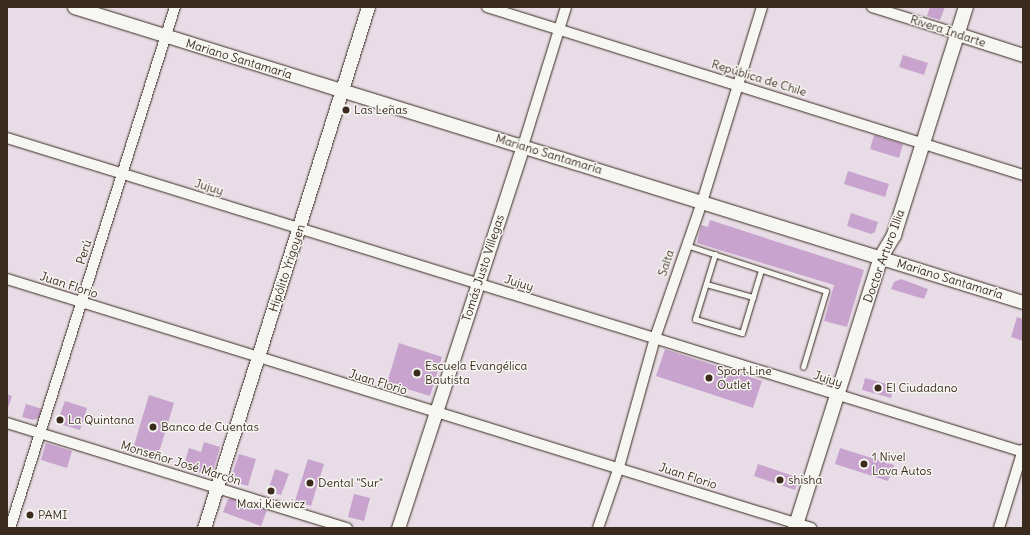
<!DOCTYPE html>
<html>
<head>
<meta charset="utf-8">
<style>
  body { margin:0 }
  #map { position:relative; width:1030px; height:535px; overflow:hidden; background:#e8dde7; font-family:Delius,sans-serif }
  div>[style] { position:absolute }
  .building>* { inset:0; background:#c7a3cd }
  .roads { filter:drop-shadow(0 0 1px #3b2a1e) drop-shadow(0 0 1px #3b2a1e) }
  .service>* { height:5px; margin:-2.5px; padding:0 2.5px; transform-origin:2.5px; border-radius:2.5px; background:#f6f6f2 }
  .minor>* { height:10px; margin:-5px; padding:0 5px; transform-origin:5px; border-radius:5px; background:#f6f6f2 }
  .tertiary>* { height:13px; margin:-6.5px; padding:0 6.5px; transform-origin:6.5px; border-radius:6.5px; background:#f6f6f2 }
  .secondary>* { height:14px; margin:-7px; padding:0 7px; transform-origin:7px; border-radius:7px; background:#f6f6f2 }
  .dots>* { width:11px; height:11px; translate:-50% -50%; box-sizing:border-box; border:2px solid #f6f6f2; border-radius:50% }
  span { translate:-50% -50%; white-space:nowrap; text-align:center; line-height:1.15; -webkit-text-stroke:3px #f6f6f2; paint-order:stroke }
  .street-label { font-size:12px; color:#3b2a1e }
  .poi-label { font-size:12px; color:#3b2a1e }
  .left { translate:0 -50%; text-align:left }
  .frame { position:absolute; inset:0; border:8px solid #3b2a1e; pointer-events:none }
</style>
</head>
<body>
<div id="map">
  <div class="building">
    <div style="clip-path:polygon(930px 7px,945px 7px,940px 20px,927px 16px)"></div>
    <div style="clip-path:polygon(903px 55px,928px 63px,924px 75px,899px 67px)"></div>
    <div style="clip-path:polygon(874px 135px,903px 144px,899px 158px,870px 149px)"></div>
    <div style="clip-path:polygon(848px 171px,889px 184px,885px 197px,844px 184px)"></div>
    <div style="clip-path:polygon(851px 213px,878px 222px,875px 232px,871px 234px,847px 226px)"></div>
    <div style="clip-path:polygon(710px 220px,864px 270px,847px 327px,824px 321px,834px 285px,697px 243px,701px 225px,708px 227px)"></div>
    <div style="clip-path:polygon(901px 279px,928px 289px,924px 299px,891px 289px,894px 282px)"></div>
    <div style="clip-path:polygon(1017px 317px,1023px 319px,1023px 341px,1011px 337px)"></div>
    <div style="clip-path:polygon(399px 343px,442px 357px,430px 396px,387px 383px)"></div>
    <div style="clip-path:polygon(665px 349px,762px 381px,753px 408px,656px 376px)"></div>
    <div style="clip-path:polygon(865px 378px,894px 386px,891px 398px,862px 390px)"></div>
    <div style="clip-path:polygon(7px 394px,12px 396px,7px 411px)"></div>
    <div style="clip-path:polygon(149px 395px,174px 403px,157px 459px,132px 452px)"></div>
    <div style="clip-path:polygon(65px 401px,87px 408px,80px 430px,57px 423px)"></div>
    <div style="clip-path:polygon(26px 404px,42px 409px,39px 418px,33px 420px,22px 417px)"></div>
    <div style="clip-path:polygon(204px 442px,220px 447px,213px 471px,208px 475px,183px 468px,189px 448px,201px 452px)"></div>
    <div style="clip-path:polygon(46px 443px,72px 451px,67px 468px,41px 460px)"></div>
    <div style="clip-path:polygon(840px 448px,894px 465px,888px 481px,835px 464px)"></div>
    <div style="clip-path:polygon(239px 454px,256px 459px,248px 486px,230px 481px)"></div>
    <div style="clip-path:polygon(308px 459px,324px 464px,311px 506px,295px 501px)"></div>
    <div style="clip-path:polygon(758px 464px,799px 478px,795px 490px,754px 476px)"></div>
    <div style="clip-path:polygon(275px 469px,289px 474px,281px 495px,268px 491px)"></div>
    <div style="clip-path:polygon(354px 494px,370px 498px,364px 521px,348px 517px)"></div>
    <div style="clip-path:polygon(232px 498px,267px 510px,261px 526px,223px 512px,228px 499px)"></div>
  </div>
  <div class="roads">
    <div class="service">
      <div style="left:686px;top:245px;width:147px;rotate:18.2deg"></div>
      <div style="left:826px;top:291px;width:79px;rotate:106.8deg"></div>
      <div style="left:715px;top:254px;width:68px;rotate:107.1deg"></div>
      <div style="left:695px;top:319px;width:49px;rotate:16.6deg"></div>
      <div style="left:742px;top:333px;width:66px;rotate:-73.2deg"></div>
      <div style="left:706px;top:284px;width:49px;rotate:15.5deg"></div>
    </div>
    <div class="minor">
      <div style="left:487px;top:7px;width:562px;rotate:17.4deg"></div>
      <div style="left:872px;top:7px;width:90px;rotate:17.4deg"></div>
      <div style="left:7px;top:138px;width:1063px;rotate:17.17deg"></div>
      <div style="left:523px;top:146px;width:145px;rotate:-72.8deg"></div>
      <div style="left:7px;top:279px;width:842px;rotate:17.21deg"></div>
      <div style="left:7px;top:423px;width:356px;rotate:17.2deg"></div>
      <div style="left:10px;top:528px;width:547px;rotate:-72.43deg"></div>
      <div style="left:598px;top:528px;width:65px;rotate:-71deg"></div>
      <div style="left:619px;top:467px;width:134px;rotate:-74.4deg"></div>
      <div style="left:655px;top:338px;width:144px;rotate:-70.9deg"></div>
      <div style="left:702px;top:202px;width:204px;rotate:-72.9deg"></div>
      <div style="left:999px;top:528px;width:82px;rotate:-72.9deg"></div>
    </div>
    <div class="tertiary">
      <div style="left:74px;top:7px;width:994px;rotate:17.27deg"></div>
      <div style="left:958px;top:34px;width:68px;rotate:17.9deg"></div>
      <div style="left:204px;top:528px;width:546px;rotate:-72.53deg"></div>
      <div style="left:398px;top:528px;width:402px;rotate:-71.9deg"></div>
    </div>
    <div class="secondary">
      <div style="left:795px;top:528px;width:284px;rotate:-72.4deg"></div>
      <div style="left:881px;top:257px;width:26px;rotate:-59deg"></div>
      <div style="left:894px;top:235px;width:239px;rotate:-72.5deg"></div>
    </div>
  </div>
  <div class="dots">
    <div style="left:346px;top:110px;background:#3b2a1e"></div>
    <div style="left:417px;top:373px;background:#3b2a1e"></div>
    <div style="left:709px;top:378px;background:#3b2a1e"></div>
    <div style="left:878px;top:388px;background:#3b2a1e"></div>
    <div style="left:60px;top:420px;background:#3b2a1e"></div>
    <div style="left:153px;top:427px;background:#3b2a1e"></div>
    <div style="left:864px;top:464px;background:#3b2a1e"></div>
    <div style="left:780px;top:480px;background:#3b2a1e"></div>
    <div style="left:310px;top:483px;background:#3b2a1e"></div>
    <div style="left:271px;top:491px;background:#3b2a1e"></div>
    <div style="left:30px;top:515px;background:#3b2a1e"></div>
  </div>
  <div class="street-label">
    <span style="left:948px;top:31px;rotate:18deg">Rivera Indarte</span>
    <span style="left:239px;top:59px;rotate:17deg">Mariano Santamaría</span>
    <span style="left:759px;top:78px;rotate:17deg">República de Chile</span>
    <span style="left:549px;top:154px;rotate:17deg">Mariano Santamaría</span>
    <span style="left:209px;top:187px;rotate:17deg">Jujuy</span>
    <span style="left:84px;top:252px;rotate:-72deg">Perú</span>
    <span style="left:884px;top:256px;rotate:-70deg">Doctor Arturo Illia</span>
    <span style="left:666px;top:263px;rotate:-72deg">Salta</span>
    <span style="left:287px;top:268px;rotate:-72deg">Hipólito Yrigoyen</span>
    <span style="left:483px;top:268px;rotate:-72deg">Tomás Justo Villegas</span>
    <span style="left:950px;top:279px;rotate:17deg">Mariano Santamaría</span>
    <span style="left:519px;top:283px;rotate:17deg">Jujuy</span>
    <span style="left:69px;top:285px;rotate:18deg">Juan Florio</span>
    <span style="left:828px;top:379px;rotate:17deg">Jujuy</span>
    <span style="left:378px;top:382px;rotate:17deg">Juan Florio</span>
    <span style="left:181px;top:463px;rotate:17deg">Monseñor José Marcón</span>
    <span style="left:688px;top:476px;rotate:18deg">Juan Florio</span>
  </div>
  <div class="poi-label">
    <span class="left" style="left:354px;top:110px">Las Leñas</span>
    <span class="left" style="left:425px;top:373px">Escuela Evangélica<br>Bautista</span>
    <span class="left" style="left:717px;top:378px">Sport Line<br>Outlet</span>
    <span class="left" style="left:886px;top:388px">El Ciudadano</span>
    <span class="left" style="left:68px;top:420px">La Quintana</span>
    <span class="left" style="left:161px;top:427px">Banco de Cuentas</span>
    <span class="left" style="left:872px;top:464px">1 Nivel<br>Lava Autos</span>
    <span class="left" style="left:788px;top:480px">shisha</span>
    <span class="left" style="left:318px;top:483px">Dental "Sur"</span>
    <span style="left:271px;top:504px">Maxi Kiewicz</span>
    <span class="left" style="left:38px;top:515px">PAMI</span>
  </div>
  <div class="frame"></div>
</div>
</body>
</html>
